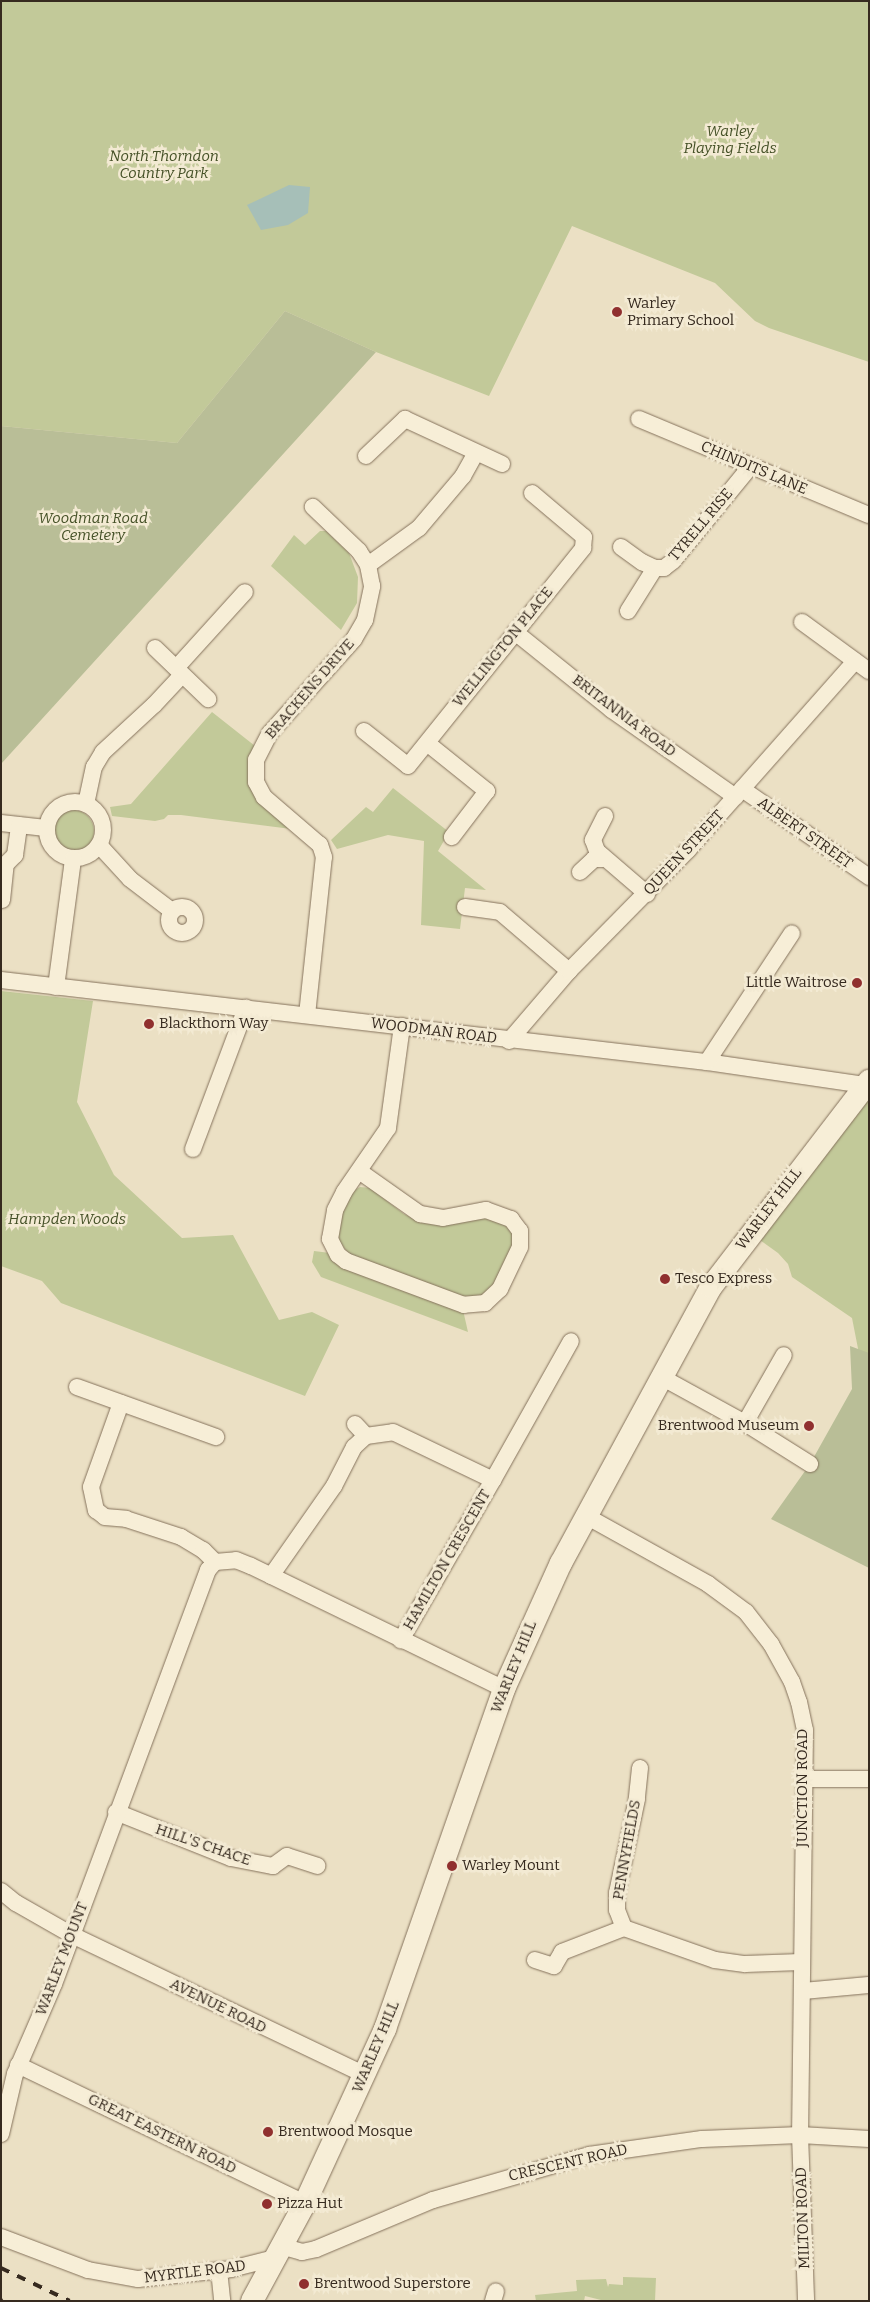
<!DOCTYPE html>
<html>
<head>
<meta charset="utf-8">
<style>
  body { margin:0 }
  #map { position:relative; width:870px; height:2302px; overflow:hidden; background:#ebe0c4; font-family:Bitter,serif }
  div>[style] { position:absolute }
  .green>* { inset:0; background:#c2c999 }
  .round { border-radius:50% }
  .cemetery>* { inset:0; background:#b9be97 }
  .water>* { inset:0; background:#a6bfb8 }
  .roads { filter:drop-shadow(0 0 1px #85725c) drop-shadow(0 0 1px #85725c) }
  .minor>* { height:16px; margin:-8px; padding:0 8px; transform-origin:8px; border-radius:8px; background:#f7eed7 }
  .minor>.ring { margin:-8px; padding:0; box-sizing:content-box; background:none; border:16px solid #f7eed7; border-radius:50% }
  .secondary>* { height:22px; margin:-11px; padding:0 11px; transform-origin:11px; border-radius:11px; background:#f7eed7 }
  .rail>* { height:4px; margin-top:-2px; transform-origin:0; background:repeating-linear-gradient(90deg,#362a1f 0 9px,transparent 0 18px) }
  .dots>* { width:14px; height:14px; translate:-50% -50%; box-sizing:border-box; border:2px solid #f3ead3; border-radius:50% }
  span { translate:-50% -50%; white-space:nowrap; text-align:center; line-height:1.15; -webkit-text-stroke:5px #f3ead3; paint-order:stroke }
  .park-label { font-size:15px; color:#455127; font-style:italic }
  .poi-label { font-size:15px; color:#362a1f }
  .left { translate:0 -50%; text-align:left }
  .right { translate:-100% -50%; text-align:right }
  .street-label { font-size:15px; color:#362a1f }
  .frame { position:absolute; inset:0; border:2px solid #362a1f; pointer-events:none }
</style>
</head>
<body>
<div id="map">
  <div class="green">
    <div style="clip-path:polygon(1px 1px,869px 1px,869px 362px,769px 328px,755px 321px,715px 283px,572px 226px,489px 396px,376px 352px,285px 311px,177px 443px,1px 426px)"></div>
    <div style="clip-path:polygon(320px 531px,326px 531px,349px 553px,358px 577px,357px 603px,341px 630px,271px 566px,294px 535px,305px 545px)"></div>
    <div style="clip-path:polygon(212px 712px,259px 749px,256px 782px,299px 830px,181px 815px,168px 815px,164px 819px,155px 821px,112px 816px,110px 807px,131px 804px)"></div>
    <div style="clip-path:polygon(393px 788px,449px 832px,438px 851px,486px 890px,465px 888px,460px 929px,421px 925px,424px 841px,388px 835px,337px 849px,331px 840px,366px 807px,373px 812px)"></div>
    <div class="round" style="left:52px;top:810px;width:42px;height:42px"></div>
    <div style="clip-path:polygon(1px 991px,93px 1001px,77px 1102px,114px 1175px,182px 1238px,233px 1235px,279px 1320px,312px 1312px,339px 1325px,305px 1396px,61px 1303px,42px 1281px,1px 1266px)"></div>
    <div style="clip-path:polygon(869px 1082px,869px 1378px,863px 1374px,852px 1318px,792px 1277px,788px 1264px,778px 1253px,750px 1233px)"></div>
    <div style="clip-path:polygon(360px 1187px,370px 1188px,404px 1214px,423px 1223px,435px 1224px,470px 1217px,498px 1218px,512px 1230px,513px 1248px,499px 1278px,481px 1297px,467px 1299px,350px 1256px,337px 1238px,338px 1223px,351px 1192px)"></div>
    <div style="clip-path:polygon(314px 1251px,330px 1253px,463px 1310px,468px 1332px,321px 1277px,312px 1262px)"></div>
    <div style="clip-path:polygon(623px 2277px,656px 2278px,655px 2301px,605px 2301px,585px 2296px,584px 2301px,536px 2301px,535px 2295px,577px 2291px,576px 2280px,606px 2279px,608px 2287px,609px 2284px,623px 2285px)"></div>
  </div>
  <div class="cemetery">
    <div style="clip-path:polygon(285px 311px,376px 352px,1px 764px,1px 426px,177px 443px)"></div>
    <div style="clip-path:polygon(850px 1346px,869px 1353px,869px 1568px,771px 1519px,810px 1464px,852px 1389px)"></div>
  </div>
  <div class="water">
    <div style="clip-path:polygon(289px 185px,310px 187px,308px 213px,288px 225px,261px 230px,247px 205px)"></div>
  </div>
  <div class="roads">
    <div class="minor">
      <div style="left:639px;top:419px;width:249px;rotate:22.7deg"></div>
      <div style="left:366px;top:456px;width:54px;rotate:-43.5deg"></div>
      <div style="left:405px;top:419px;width:107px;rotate:24.9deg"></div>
      <div style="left:621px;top:547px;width:26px;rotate:36deg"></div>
      <div style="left:642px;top:562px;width:14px;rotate:25deg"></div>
      <div style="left:655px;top:568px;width:9px"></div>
      <div style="left:664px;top:568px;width:11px;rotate:-38deg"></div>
      <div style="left:673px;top:561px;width:122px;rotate:-50.7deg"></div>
      <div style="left:368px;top:565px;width:63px;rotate:-36deg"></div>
      <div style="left:419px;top:528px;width:68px;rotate:-49.8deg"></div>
      <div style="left:463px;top:476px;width:26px;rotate:-61deg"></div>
      <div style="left:628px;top:611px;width:51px;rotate:-57.9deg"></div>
      <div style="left:802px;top:622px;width:83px;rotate:36.2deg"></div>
      <div style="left:515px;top:632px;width:124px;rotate:38.8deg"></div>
      <div style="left:612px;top:710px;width:151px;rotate:35.1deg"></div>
      <div style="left:155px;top:648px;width:74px;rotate:43.9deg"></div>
      <div style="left:177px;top:667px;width:101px;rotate:-47.8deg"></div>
      <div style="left:364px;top:731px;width:56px;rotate:38.5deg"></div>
      <div style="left:408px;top:766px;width:280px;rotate:-51.2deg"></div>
      <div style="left:583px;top:548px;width:11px;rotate:-85deg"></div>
      <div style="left:584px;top:537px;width:68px;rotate:-139.8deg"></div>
      <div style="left:427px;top:743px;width:77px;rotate:38.7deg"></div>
      <div style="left:487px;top:791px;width:58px;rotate:127.3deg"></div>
      <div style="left:742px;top:789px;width:155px;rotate:34.7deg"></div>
      <div class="ring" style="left:47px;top:802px;width:40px;height:40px"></div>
      <div style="left:86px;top:804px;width:38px;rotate:-78deg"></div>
      <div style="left:94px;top:767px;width:17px;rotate:-59deg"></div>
      <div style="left:103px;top:752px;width:69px;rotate:-42.7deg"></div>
      <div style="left:154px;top:705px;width:40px;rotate:-47deg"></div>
      <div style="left:605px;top:816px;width:27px;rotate:117deg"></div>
      <div style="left:593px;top:840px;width:12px;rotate:70deg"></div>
      <div style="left:597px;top:851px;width:66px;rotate:40.7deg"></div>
      <div style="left:1px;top:823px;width:45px;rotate:6.3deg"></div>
      <div style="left:99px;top:845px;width:46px;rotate:47.6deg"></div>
      <div style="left:130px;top:879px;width:53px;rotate:37.3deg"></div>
      <div style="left:580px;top:872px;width:19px;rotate:-43deg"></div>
      <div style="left:594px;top:859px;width:9px"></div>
      <div style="left:2px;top:900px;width:36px;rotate:-84deg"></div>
      <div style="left:6px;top:864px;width:13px;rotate:-45deg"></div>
      <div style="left:15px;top:855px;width:30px;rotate:-82deg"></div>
      <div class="ring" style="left:169px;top:907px;width:10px;height:10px"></div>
      <div style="left:465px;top:907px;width:35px;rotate:8deg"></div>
      <div style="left:500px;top:912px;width:91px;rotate:40.5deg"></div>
      <div style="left:1px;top:980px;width:711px;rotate:6.63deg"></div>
      <div style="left:707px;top:1062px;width:160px;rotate:8.3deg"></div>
      <div style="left:56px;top:987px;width:129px;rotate:-82.4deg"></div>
      <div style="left:307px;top:1015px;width:159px;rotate:-83.9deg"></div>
      <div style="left:324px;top:857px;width:13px;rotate:-108deg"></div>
      <div style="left:320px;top:845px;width:74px;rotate:-139.4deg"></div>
      <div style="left:264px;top:797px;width:17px;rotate:-118deg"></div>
      <div style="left:256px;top:782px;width:22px;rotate:-90deg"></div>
      <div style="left:256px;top:760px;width:30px;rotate:-63deg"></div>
      <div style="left:270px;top:733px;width:126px;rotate:-48.2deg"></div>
      <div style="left:354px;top:639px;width:22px;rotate:-60deg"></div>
      <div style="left:365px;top:620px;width:35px;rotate:-78deg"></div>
      <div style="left:372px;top:586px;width:21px;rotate:-101deg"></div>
      <div style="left:368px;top:565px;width:17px;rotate:-123deg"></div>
      <div style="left:359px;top:551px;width:64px;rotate:-136.3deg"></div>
      <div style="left:509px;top:1041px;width:92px;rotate:-49.4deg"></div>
      <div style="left:569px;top:971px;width:170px;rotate:-45.5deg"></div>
      <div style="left:688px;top:850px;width:252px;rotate:-48.5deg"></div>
      <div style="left:707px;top:1062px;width:154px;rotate:-56.6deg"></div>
      <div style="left:193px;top:1149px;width:151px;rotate:-69.4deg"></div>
      <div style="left:359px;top:1171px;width:75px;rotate:35.2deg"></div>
      <div style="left:420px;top:1214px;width:23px;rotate:10deg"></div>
      <div style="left:443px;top:1218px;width:44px;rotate:-10.5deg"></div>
      <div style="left:486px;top:1210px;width:27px;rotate:20deg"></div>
      <div style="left:511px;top:1219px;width:15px;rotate:53deg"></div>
      <div style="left:520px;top:1231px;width:16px;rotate:90deg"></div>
      <div style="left:520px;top:1247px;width:47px;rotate:115.5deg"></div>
      <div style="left:500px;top:1289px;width:21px;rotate:137deg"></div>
      <div style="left:485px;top:1303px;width:21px;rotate:175deg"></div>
      <div style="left:464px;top:1305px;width:126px;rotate:-159.6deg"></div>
      <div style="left:346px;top:1261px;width:10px;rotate:-143deg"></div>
      <div style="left:338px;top:1255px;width:18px;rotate:-117deg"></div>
      <div style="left:330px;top:1239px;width:29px;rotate:-80deg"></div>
      <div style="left:335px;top:1210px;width:20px;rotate:-63deg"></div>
      <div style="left:344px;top:1192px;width:78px;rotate:-55.5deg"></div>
      <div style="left:388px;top:1128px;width:103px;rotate:-82.2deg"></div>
      <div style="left:663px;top:1378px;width:94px;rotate:28.8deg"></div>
      <div style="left:745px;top:1423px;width:77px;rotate:32.2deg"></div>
      <div style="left:77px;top:1387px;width:148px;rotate:19.8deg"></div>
      <div style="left:121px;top:1403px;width:89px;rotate:109.7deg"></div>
      <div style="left:91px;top:1487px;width:24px;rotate:78deg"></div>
      <div style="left:96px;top:1510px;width:11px;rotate:38deg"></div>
      <div style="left:105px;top:1517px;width:21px;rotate:5deg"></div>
      <div style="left:126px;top:1519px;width:58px;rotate:18.1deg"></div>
      <div style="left:181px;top:1537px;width:26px;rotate:31deg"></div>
      <div style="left:203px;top:1550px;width:17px;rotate:45deg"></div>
      <div style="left:745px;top:1423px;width:78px;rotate:-60.2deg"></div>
      <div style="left:355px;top:1424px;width:16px;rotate:47deg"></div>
      <div style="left:493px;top:1480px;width:159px;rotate:-60.7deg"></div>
      <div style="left:586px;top:1516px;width:140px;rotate:29.1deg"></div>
      <div style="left:708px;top:1584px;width:47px;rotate:36.4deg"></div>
      <div style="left:746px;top:1612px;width:41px;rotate:52deg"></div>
      <div style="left:771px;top:1644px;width:43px;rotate:61.1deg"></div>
      <div style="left:792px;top:1682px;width:21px;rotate:71deg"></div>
      <div style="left:799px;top:1702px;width:29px;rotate:78deg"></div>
      <div style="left:805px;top:1730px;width:405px;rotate:90.7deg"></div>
      <div style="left:800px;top:2135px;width:166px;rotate:87.9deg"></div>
      <div style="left:271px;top:1576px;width:110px;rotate:-55deg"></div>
      <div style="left:334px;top:1486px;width:44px;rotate:-62.9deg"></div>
      <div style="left:354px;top:1447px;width:16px;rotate:-43deg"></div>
      <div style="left:366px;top:1436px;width:27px;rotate:-8deg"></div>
      <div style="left:393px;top:1432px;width:111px;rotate:25.6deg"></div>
      <div style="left:493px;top:1480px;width:185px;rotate:119.9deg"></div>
      <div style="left:640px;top:1768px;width:31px;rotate:96deg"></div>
      <div style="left:637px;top:1799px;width:96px;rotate:102deg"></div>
      <div style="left:617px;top:1893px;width:17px;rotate:90deg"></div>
      <div style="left:617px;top:1910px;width:19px;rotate:69deg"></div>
      <div style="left:624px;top:1928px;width:96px;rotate:19.4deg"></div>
      <div style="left:715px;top:1960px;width:30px;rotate:8deg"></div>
      <div style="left:745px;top:1964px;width:56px;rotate:-2deg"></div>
      <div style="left:805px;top:1779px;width:64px"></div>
      <div style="left:116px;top:1812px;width:124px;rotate:21.8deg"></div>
      <div style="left:231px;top:1858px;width:43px;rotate:10.8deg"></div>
      <div style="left:273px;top:1866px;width:17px;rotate:-36deg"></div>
      <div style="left:287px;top:1856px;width:32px;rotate:18deg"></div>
      <div style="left:1px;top:1891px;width:19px;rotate:39deg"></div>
      <div style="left:16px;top:1903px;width:64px;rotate:29.7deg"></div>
      <div style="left:72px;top:1935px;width:325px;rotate:25.5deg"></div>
      <div style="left:535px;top:1960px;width:20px;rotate:18deg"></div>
      <div style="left:554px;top:1966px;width:16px;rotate:-60deg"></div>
      <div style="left:562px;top:1952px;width:66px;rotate:-21.2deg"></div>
      <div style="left:803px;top:1991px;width:66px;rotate:-5.2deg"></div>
      <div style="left:18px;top:2065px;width:318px;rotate:25.7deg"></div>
      <div style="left:1px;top:2134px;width:62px;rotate:-76.9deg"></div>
      <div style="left:15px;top:2074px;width:98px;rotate:-66.6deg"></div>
      <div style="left:54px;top:1984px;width:442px;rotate:-69.6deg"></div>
      <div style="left:208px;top:1570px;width:11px;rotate:-49deg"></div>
      <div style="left:215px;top:1562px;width:21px;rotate:-5deg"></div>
      <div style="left:236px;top:1560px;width:16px;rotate:22deg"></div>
      <div style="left:251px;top:1566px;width:281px;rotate:25.9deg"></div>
      <div style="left:1px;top:2237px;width:93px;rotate:20.8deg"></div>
      <div style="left:88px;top:2270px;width:51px;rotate:10.2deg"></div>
      <div style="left:138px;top:2279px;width:94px;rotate:-6.1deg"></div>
      <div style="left:231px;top:2269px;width:44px;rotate:-14.3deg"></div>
      <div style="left:281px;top:2246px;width:22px;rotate:16deg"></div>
      <div style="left:302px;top:2252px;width:14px;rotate:-12deg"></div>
      <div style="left:316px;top:2249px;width:127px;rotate:-22.7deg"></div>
      <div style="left:433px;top:2200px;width:162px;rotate:-16.1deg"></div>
      <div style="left:589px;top:2155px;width:114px;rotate:-8.1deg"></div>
      <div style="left:702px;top:2139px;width:98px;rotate:-2.3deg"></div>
      <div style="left:800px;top:2135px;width:69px;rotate:3.3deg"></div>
      <div style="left:219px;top:2270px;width:31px;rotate:84deg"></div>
      <div style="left:493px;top:2301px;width:10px;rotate:-73deg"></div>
    </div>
    <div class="secondary">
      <div style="left:252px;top:2301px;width:111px;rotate:-61.6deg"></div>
      <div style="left:305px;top:2203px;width:192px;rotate:-65.3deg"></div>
      <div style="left:385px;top:2029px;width:360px;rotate:-70.7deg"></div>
      <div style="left:504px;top:1689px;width:138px;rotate:-65.7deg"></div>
      <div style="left:561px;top:1563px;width:314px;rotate:-61.5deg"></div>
      <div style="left:711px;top:1287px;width:260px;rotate:-52.5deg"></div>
    </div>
  </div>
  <div class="rail">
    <div style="left:1px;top:2268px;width:76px;rotate:25.6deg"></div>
    <div style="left:1px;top:2300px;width:1px;rotate:45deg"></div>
  </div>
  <div class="dots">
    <div style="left:617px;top:312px;background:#90302f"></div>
    <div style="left:857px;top:983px;background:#90302f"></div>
    <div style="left:149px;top:1024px;background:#90302f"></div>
    <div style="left:665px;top:1279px;background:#90302f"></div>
    <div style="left:809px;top:1426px;background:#90302f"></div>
    <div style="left:452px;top:1866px;background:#90302f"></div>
    <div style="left:268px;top:2132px;background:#90302f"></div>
    <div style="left:267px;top:2204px;background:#90302f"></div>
    <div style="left:304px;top:2284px;background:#90302f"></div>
  </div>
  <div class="park-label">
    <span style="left:730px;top:140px">Warley<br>Playing Fields</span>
    <span style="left:164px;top:165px">North Thorndon<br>Country Park</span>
    <span style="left:93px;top:527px">Woodman Road<br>Cemetery</span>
    <span style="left:67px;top:1220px">Hampden Woods</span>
  </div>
  <div class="poi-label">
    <span class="left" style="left:627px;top:312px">Warley<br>Primary School</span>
    <span class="right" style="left:847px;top:983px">Little Waitrose</span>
    <span class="left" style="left:159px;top:1024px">Blackthorn Way</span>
    <span class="left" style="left:675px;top:1279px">Tesco Express</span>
    <span class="right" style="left:799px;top:1426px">Brentwood Museum</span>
    <span class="left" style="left:462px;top:1866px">Warley Mount</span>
    <span class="left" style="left:278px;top:2132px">Brentwood Mosque</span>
    <span class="left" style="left:277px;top:2204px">Pizza Hut</span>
    <span class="left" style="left:314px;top:2284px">Brentwood Superstore</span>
  </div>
  <div class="street-label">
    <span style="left:754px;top:468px;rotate:23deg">CHINDITS LANE</span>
    <span style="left:701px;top:525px;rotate:-50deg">TYRELL RISE</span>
    <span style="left:503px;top:647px;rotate:-51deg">WELLINGTON PLACE</span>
    <span style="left:310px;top:689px;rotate:-49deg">BRACKENS DRIVE</span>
    <span style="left:624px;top:716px;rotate:37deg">BRITANNIA ROAD</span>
    <span style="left:805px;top:833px;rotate:35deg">ALBERT STREET</span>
    <span style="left:684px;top:853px;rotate:-47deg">QUEEN STREET</span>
    <span style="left:434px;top:1031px;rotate:7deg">WOODMAN ROAD</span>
    <span style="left:769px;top:1209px;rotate:-53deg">WARLEY HILL</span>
    <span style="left:447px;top:1560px;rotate:-60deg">HAMILTON CRESCENT</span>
    <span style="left:514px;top:1667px;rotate:-68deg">WARLEY HILL</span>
    <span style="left:803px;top:1788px;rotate:-90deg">JUNCTION ROAD</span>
    <span style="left:203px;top:1845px;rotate:19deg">HILL'S CHACE</span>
    <span style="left:627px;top:1850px;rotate:-80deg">PENNYFIELDS</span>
    <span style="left:62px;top:1959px;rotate:-69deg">WARLEY MOUNT</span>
    <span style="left:218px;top:2006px;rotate:26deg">AVENUE ROAD</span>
    <span style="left:376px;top:2047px;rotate:-67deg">WARLEY HILL</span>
    <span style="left:162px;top:2134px;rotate:26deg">GREAT EASTERN ROAD</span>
    <span style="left:568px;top:2163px;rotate:-13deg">CRESCENT ROAD</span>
    <span style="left:803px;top:2218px;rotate:-92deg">MILTON ROAD</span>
    <span style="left:195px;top:2272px;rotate:-7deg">MYRTLE ROAD</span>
  </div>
  <div class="frame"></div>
</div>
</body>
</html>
